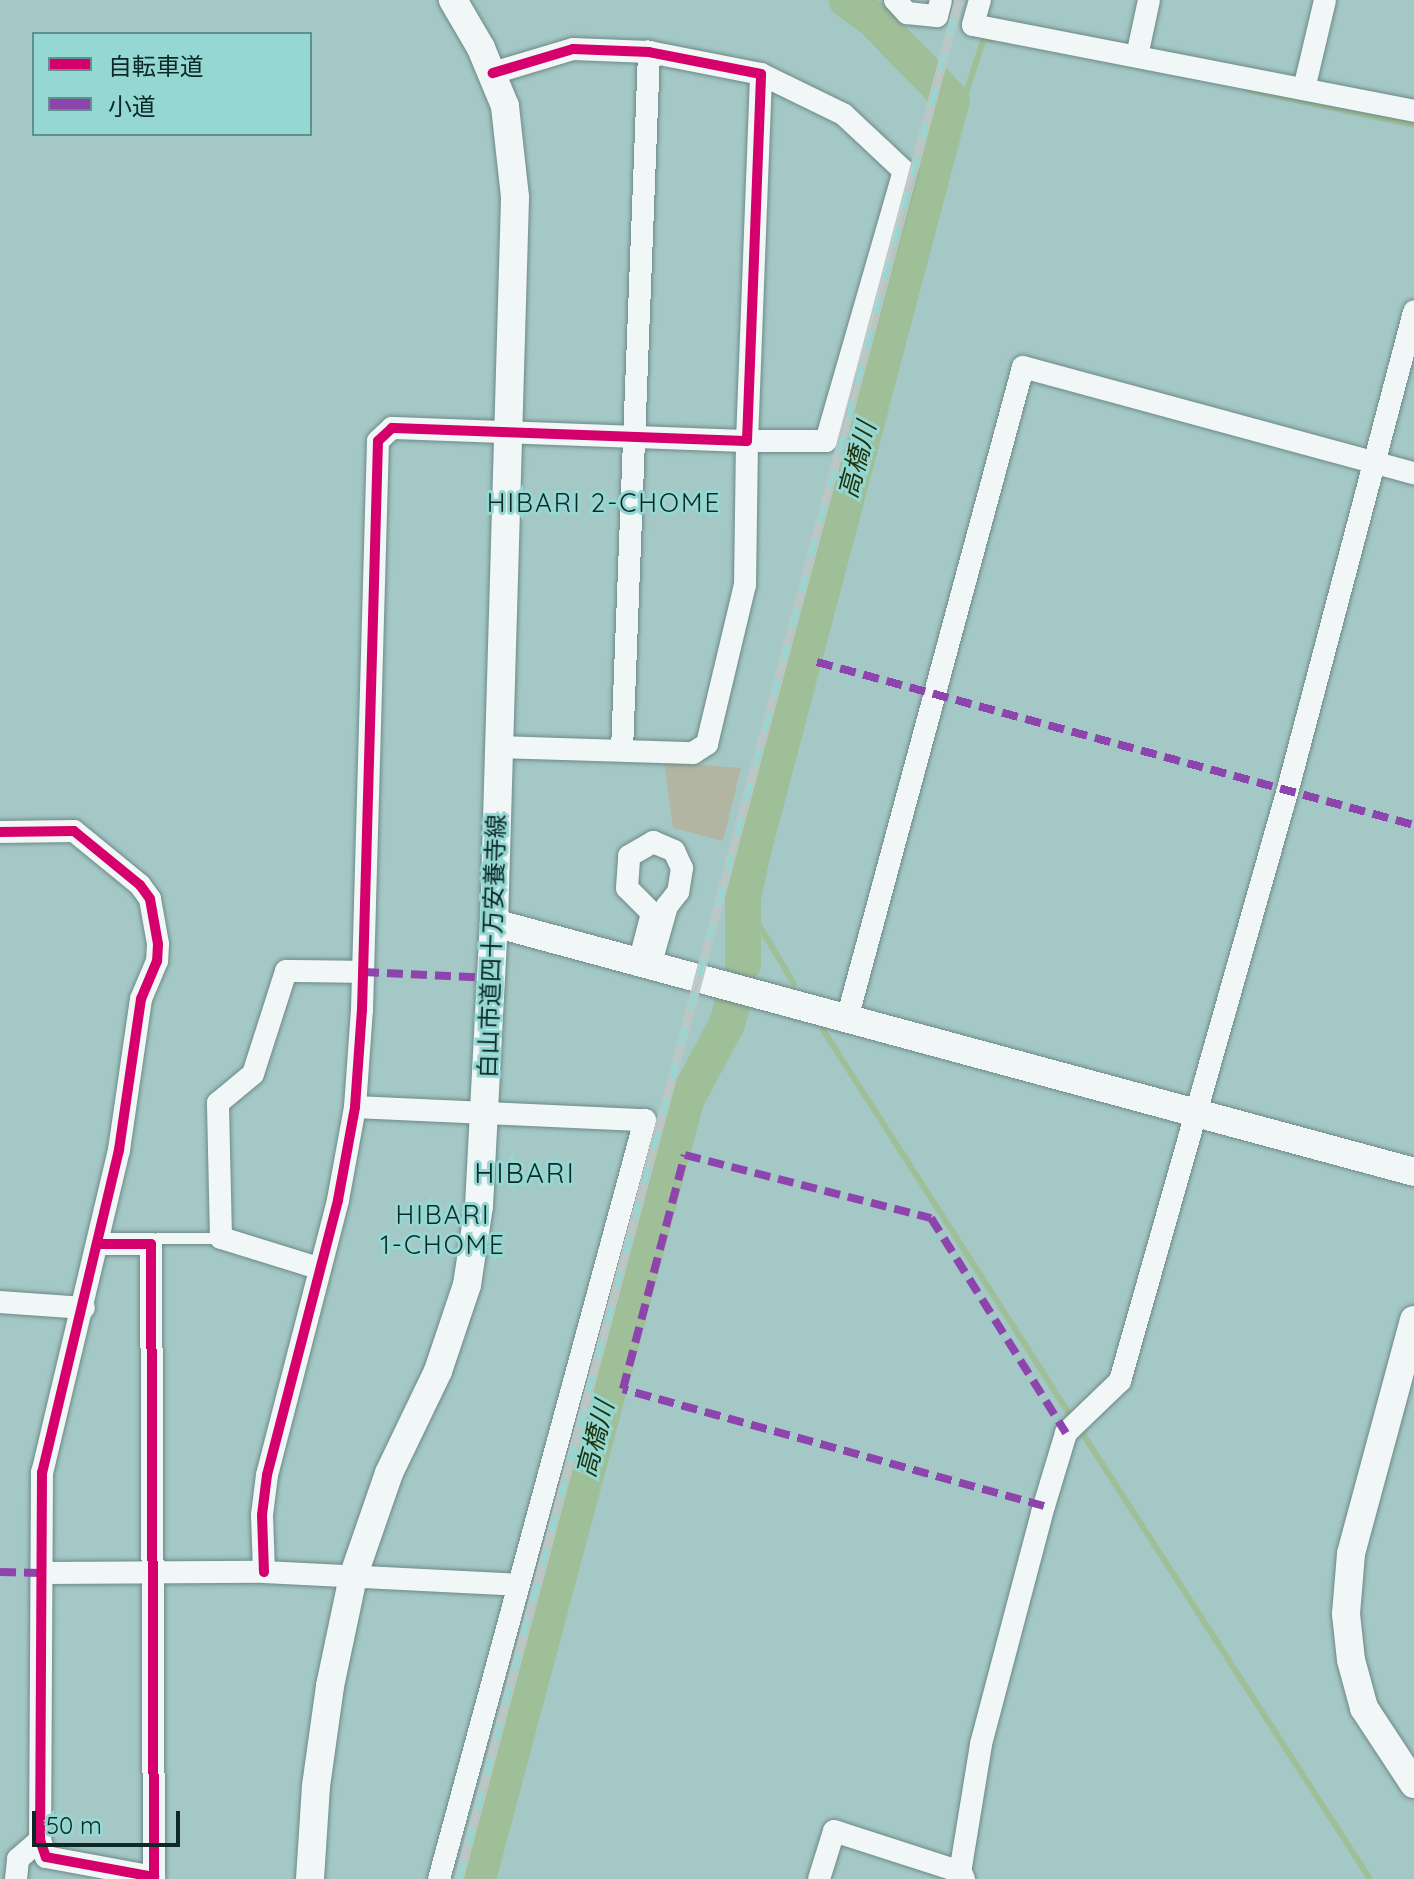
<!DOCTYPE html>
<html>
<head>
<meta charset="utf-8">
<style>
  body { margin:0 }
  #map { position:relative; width:1414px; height:1879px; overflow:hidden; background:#a4c8c6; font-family:Quicksand,"Noto Sans JP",sans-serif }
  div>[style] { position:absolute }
  .green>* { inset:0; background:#b3b5a3 }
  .stream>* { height:6px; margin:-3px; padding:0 3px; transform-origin:3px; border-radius:3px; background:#9fbf98 }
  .river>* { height:36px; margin:-18px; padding:0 18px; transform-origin:18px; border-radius:18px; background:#9fbf98 }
  .roads { filter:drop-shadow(0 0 2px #6c8988) drop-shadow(0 0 2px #6c8988) }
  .service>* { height:11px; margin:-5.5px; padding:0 5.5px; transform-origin:5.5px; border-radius:5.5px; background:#f1f7f6 }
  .minor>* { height:22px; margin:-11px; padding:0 11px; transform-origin:11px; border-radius:11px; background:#f1f7f6 }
  .tertiary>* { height:28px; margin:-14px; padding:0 14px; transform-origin:14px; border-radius:14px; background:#f1f7f6 }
  .rail>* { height:9px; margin-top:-4.5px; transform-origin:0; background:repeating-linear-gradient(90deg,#95d7d3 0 18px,#bbc6c5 0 36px); box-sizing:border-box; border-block:2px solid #bbc6c5 }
  .quiet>* { height:8px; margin-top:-4px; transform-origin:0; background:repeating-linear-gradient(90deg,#8e44ad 0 16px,transparent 0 24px) }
  .cycleway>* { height:10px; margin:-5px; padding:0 5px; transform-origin:5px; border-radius:5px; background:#d6006c }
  span { translate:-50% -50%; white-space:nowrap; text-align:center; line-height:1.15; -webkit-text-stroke:6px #95d7d3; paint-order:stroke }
  .street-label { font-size:24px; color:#0d2927 }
  .water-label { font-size:26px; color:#1f330a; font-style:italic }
  .neighbourhood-label { font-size:26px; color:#0d2927; letter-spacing:2px }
  .quarter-label { font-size:28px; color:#0d2927; letter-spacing:2px }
  .legend { position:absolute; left:32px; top:32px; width:280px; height:104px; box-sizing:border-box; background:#95d7d3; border:2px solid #5f918e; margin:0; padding:10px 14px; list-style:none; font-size:24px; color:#0d2927 }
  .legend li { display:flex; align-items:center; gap:16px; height:40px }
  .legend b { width:40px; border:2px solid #5f918e }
  .scale { position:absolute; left:32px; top:1811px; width:148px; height:36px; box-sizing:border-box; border:4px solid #0d2927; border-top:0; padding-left:10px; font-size:24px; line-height:28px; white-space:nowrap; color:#0d2927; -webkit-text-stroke:6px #95d7d3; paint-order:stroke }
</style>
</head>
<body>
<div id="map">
  <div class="green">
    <div style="clip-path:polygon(664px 762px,741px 768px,723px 841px,673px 828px)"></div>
  </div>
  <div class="stream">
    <div style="left:1249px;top:90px;width:169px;rotate:12deg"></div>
    <div style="left:952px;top:100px;width:16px;rotate:-27deg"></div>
    <div style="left:966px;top:93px;width:58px;rotate:-71.9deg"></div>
    <div style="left:984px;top:38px;width:7px;rotate:16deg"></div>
    <div style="left:743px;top:898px;width:100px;rotate:59.3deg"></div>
    <div style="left:823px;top:1030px;width:462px;rotate:57.3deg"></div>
    <div style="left:1079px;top:1428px;width:537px;rotate:57.17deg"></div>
  </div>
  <div class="river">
    <div style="left:743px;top:964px;width:66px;rotate:-90deg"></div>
    <div style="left:743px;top:898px;width:40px;rotate:-78deg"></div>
    <div style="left:751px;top:859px;width:785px;rotate:-75.17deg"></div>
    <div style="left:952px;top:100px;width:112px;rotate:-134.3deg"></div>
    <div style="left:874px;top:20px;width:34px;rotate:-144deg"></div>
    <div style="left:478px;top:1879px;width:806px;rotate:-75.05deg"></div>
    <div style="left:686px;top:1100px;width:86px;rotate:-61.7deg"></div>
    <div style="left:727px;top:1024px;width:19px;rotate:-74deg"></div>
  </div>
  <div class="roads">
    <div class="service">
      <div style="left:151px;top:1244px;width:9px;rotate:-41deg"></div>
      <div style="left:158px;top:1238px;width:63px"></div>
    </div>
    <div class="minor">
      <div style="left:895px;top:0;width:18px;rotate:47deg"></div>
      <div style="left:907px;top:13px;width:30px;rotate:6deg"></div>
      <div style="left:937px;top:16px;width:16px;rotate:-76deg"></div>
      <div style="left:980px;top:0;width:26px;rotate:106deg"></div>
      <div style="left:973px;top:25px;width:449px;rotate:11deg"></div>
      <div style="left:1137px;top:56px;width:57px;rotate:-77.9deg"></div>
      <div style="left:1304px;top:89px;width:91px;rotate:-76.7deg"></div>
      <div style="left:498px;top:747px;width:195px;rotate:1.8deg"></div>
      <div style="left:693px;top:753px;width:17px;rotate:-33deg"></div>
      <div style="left:707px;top:744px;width:163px;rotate:-76.6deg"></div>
      <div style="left:745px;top:585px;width:144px;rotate:-89.2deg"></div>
      <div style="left:747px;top:441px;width:79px"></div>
      <div style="left:826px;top:441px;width:281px;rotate:-73.9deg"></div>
      <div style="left:904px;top:171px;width:83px;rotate:-136.9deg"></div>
      <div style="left:843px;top:114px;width:91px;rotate:-154deg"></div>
      <div style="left:622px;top:750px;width:699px;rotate:-87.78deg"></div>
      <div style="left:0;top:832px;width:74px;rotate:-0.8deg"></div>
      <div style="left:74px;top:831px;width:85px;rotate:39.3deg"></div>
      <div style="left:140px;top:885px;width:17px;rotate:54deg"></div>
      <div style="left:150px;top:899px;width:46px;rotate:79.9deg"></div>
      <div style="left:158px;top:944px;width:17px;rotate:93deg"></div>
      <div style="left:157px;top:961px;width:41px;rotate:112.8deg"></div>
      <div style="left:141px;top:999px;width:153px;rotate:98.3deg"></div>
      <div style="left:119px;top:1150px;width:331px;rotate:103.4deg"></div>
      <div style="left:42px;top:1472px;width:368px;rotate:90.3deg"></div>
      <div style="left:40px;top:1840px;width:18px;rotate:71deg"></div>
      <div style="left:46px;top:1857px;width:110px;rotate:10.5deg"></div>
      <div style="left:154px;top:1877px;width:633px;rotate:-90.27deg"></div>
      <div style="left:151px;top:1244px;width:53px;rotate:180deg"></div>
      <div style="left:639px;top:963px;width:52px;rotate:-75.4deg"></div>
      <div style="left:652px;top:913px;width:35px;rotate:-135deg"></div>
      <div style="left:627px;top:888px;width:32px;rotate:-86deg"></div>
      <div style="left:629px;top:856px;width:28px;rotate:-30deg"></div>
      <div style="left:653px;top:842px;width:23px;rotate:23deg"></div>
      <div style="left:674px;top:851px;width:19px;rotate:65deg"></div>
      <div style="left:682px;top:868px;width:24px;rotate:99deg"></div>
      <div style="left:678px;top:892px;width:18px;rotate:128deg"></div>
      <div style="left:667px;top:906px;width:62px;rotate:105.8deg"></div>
      <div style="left:847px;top:1019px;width:675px;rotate:-74.89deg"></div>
      <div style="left:1023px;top:367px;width:405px;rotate:15.2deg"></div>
      <div style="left:355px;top:1107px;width:290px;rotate:2.6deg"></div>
      <div style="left:645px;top:1120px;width:786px;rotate:105.18deg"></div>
      <div style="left:318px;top:1268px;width:102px;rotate:-162.8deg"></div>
      <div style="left:221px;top:1238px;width:135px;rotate:-91.3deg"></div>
      <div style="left:218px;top:1103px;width:45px;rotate:-39.6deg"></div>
      <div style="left:253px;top:1074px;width:108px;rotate:-72.2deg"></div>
      <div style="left:286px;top:971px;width:77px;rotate:0.7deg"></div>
      <div style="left:0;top:1302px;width:84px;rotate:4.1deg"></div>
      <div style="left:264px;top:1572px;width:57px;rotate:-92deg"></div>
      <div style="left:262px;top:1515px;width:40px;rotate:-82.9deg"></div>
      <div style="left:267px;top:1475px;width:284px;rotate:-75.5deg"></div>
      <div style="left:338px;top:1200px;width:95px;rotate:-79.6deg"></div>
      <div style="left:355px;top:1107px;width:97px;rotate:-85.9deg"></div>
      <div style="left:362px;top:1010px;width:569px;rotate:-88.39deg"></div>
      <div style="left:378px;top:441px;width:19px;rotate:-43deg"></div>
      <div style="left:392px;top:428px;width:355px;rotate:2.1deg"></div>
      <div style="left:747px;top:441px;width:367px;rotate:-87.8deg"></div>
      <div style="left:761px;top:74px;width:114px;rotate:-168.9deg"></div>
      <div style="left:649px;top:52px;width:76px;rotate:-177.7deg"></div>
      <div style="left:573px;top:49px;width:84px;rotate:163.3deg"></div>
      <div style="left:42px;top:1573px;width:222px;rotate:-0.3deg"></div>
      <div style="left:264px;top:1572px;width:254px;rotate:2.9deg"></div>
      <div style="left:16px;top:1879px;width:20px;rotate:-84deg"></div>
      <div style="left:18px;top:1859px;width:29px;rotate:-41deg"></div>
      <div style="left:819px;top:1879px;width:50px;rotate:-72.6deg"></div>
      <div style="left:834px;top:1831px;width:133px;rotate:17.9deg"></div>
      <div style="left:961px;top:1872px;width:8px;rotate:67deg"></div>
      <div style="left:959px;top:1879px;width:137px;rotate:-80.7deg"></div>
      <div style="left:981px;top:1744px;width:246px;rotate:-75.2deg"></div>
      <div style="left:1044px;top:1506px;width:76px;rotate:-73.2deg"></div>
      <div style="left:1066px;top:1433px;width:75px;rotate:-43.9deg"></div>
      <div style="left:1120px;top:1381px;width:615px;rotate:-74.16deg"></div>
      <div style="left:1288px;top:789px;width:494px;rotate:-75.2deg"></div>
    </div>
    <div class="tertiary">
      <div style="left:494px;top:923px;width:953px;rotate:15.14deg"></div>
      <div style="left:1414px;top:1320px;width:242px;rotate:105.1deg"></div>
      <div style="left:1351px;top:1554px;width:60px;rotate:94.8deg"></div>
      <div style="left:1346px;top:1614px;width:46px;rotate:83.8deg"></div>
      <div style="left:1351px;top:1660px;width:50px;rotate:74.8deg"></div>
      <div style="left:1364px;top:1708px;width:91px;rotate:56.7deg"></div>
      <div style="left:310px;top:1879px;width:93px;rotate:-86.3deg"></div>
      <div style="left:316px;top:1786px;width:101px;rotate:-82deg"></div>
      <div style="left:330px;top:1686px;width:111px;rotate:-78.1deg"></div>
      <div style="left:353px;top:1577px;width:110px;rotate:-70.9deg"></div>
      <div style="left:389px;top:1473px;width:113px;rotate:-64.3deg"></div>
      <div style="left:438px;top:1371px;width:91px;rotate:-71.4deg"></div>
      <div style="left:467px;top:1285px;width:80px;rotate:-81.4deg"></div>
      <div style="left:479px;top:1206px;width:283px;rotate:-87deg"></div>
      <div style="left:494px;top:923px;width:726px;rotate:-88.34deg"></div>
      <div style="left:515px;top:197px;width:92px;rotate:-96.3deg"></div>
      <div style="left:505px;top:106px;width:63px;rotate:-112.5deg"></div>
      <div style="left:481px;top:48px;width:56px;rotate:-120.3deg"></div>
    </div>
  </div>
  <div class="rail">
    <div style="left:459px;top:1879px;width:1944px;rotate:-75.1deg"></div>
  </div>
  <div class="quiet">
    <div style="left:817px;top:662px;width:619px;rotate:15.27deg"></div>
    <div style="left:363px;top:972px;width:129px;rotate:2.7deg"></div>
    <div style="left:1044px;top:1506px;width:437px;rotate:-164.5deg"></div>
    <div style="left:623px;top:1389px;width:242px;rotate:-75.2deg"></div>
    <div style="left:685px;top:1155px;width:254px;rotate:14.4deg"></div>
    <div style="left:931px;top:1218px;width:254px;rotate:57.9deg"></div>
    <div style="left:0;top:1572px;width:42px;rotate:1.4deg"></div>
  </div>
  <div class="cycleway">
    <div style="left:0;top:832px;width:74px;rotate:-0.8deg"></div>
    <div style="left:74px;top:831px;width:85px;rotate:39.3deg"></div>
    <div style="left:140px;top:885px;width:17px;rotate:54deg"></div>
    <div style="left:150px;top:899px;width:46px;rotate:79.9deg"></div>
    <div style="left:158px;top:944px;width:17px;rotate:93deg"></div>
    <div style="left:157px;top:961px;width:41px;rotate:112.8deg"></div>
    <div style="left:141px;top:999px;width:153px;rotate:98.3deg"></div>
    <div style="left:119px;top:1150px;width:331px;rotate:103.4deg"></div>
    <div style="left:42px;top:1472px;width:368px;rotate:90.3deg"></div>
    <div style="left:40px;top:1840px;width:18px;rotate:71deg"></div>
    <div style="left:46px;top:1857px;width:110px;rotate:10.5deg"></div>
    <div style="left:154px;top:1877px;width:633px;rotate:-90.27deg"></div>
    <div style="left:151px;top:1244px;width:53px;rotate:180deg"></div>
    <div style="left:264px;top:1572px;width:57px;rotate:-92deg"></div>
    <div style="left:262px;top:1515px;width:40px;rotate:-82.9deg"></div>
    <div style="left:267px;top:1475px;width:284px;rotate:-75.5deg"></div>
    <div style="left:338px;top:1200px;width:95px;rotate:-79.6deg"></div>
    <div style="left:355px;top:1107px;width:97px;rotate:-85.9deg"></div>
    <div style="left:362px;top:1010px;width:569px;rotate:-88.39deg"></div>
    <div style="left:378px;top:441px;width:19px;rotate:-43deg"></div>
    <div style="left:392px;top:428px;width:355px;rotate:2.1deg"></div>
    <div style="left:747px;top:441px;width:367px;rotate:-87.8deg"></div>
    <div style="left:761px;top:74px;width:114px;rotate:-168.9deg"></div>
    <div style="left:649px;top:52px;width:76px;rotate:-177.7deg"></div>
    <div style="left:573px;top:49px;width:84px;rotate:163.3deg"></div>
  </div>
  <div class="street-label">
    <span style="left:492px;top:946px;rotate:-88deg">白山市道四十万安養寺線</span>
  </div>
  <div class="water-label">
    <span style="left:857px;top:460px;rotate:-75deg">高橋川</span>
    <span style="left:595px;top:1439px;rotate:-75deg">高橋川</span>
  </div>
  <div class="neighbourhood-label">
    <span style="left:604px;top:503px">HIBARI 2-CHOME</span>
    <span style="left:443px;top:1230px">HIBARI<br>1-CHOME</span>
  </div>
  <div class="quarter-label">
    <span style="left:525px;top:1173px">HIBARI</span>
  </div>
  <ul class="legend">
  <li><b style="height:10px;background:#d6006c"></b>自転車道</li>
  <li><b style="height:10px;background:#8e44ad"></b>小道</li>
  </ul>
  <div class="scale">50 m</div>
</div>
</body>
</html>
